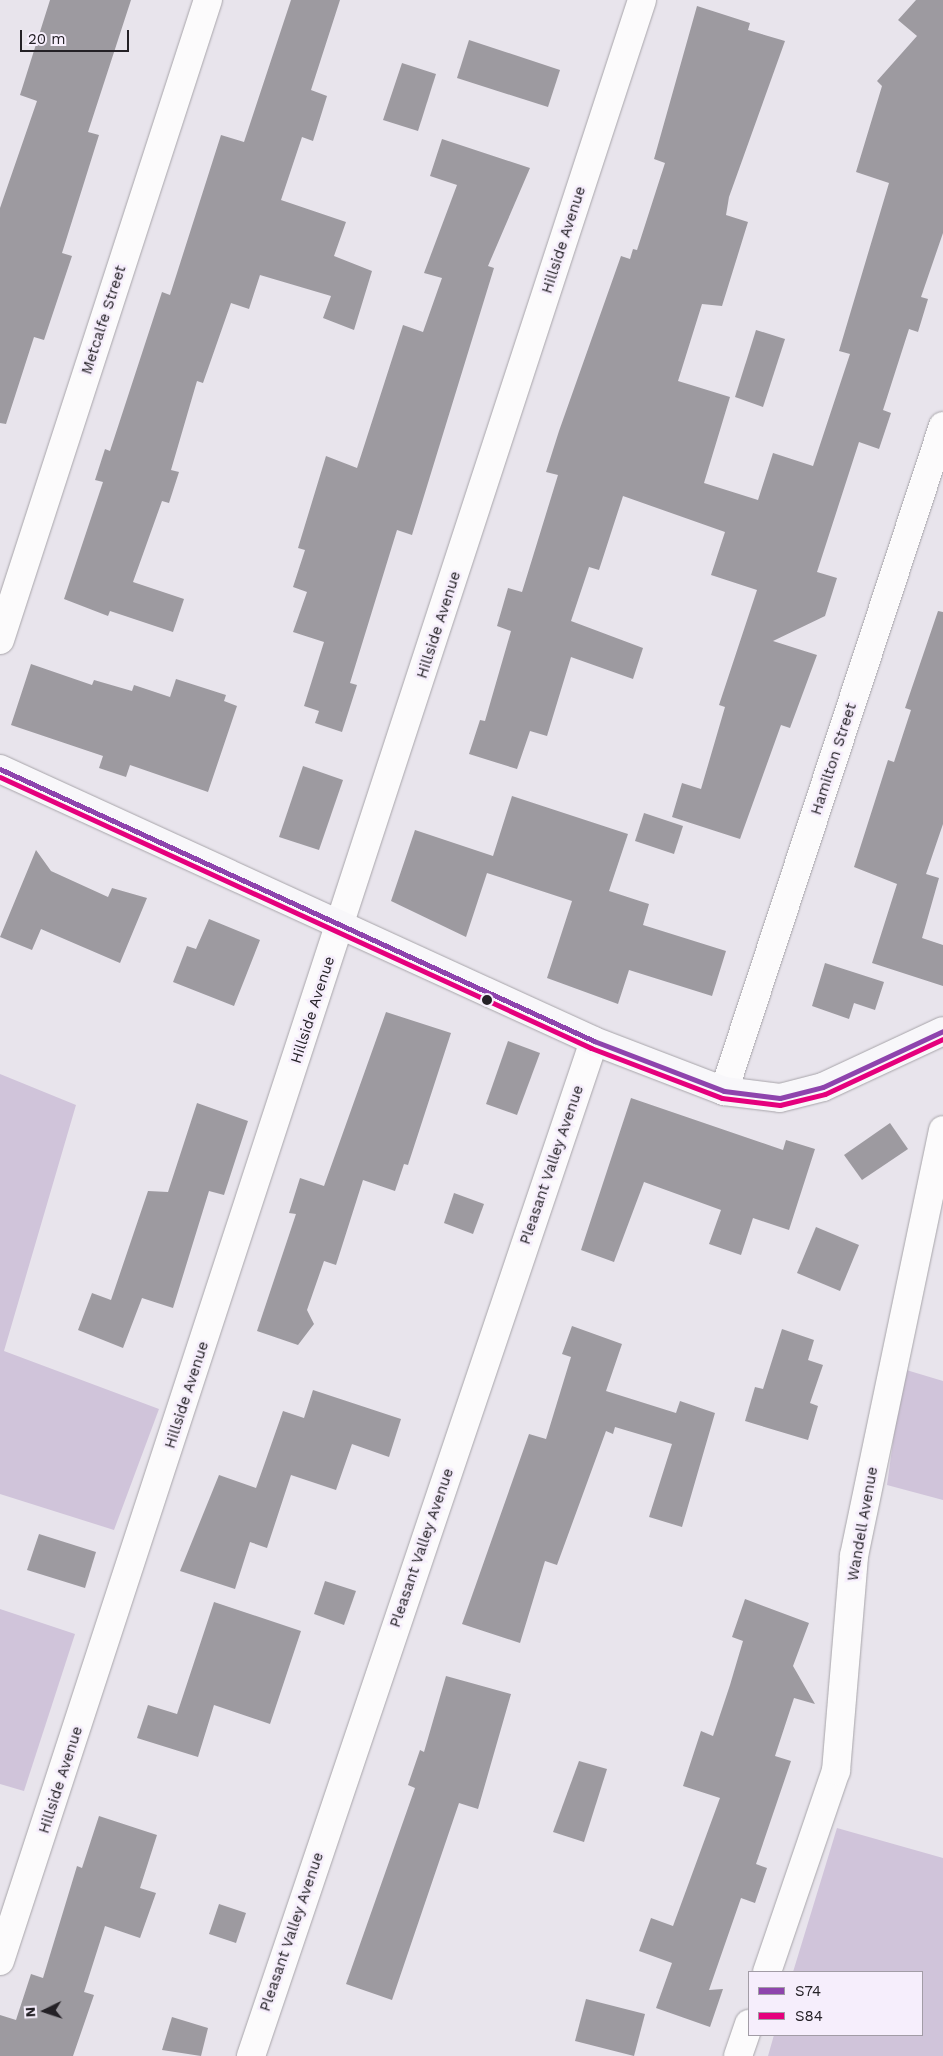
<!DOCTYPE html>
<html>
<head>
<meta charset="utf-8">
<style>
  body { margin:0 }
  #map { position:relative; width:943px; height:2056px; overflow:hidden; background:#e8e4ec; font-family:"Work Sans",sans-serif }
  div>[style] { position:absolute }
  .forest>* { inset:0; background:#d0c4da }
  .building>* { inset:0; background:#9d9aa0 }
  .roads { filter:drop-shadow(0 0 1px #a8a5aa) drop-shadow(0 0 1px #a8a5aa) }
  .minor>* { height:28px; margin:-14px; padding:0 14px; transform-origin:14px; border-radius:14px; background:#fcfbfc }
  .secondary>* { height:28px; margin:-14px; padding:0 14px; transform-origin:14px; border-radius:14px; background:#f8f7fa }
  .bus-1>* { height:5px; margin:-2.5px; padding:0 2.5px; transform-origin:2.5px; border-radius:2.5px; background:#8e44ad }
  .bus-2>* { height:5px; margin:-2.5px; padding:0 2.5px; transform-origin:2.5px; border-radius:2.5px; background:#e5007d }
  .dots>* { width:14px; height:14px; translate:-50% -50%; box-sizing:border-box; border:2px solid #f6eefc; border-radius:50% }
  span { translate:-50% -50%; white-space:nowrap; text-align:center; line-height:1.15; -webkit-text-stroke:5px #f6eefc; paint-order:stroke }
  .street-label { font-size:15px; color:#242126 }
  .legend { position:absolute; left:748px; top:1971px; width:175px; height:65px; box-sizing:border-box; background:#f6eefc; border:1px solid #a29ca6; margin:0; padding:6px 9px; list-style:none; font-size:15px; color:#242126 }
  .legend li { display:flex; align-items:center; gap:10px; height:25px }
  .legend b { width:25px; border:1px solid #a29ca6 }
  .north { position:absolute; left:20px; top:1986px; width:50px; height:50px; -webkit-text-stroke:4px #f6eefc; paint-order:stroke; rotate:266deg; font-size:14px; font-weight:700; line-height:20px; text-align:center; color:#242126 }
  .north::after { content:''; display:block; margin:auto; width:18px; height:22px; background:#242126; clip-path:polygon(50% 0,100% 100%,50% 72%,0 100%) }
  .scale { position:absolute; left:20px; top:30px; width:109px; height:22px; box-sizing:border-box; border:2px solid #242126; border-top:0; padding-left:6px; font-size:15px; line-height:18px; white-space:nowrap; color:#242126; -webkit-text-stroke:4px #f6eefc; paint-order:stroke }
</style>
</head>
<body>
<div id="map">
  <div class="forest">
    <div style="clip-path:polygon(0 1074px,76px 1105px,4px 1351px,159px 1409px,114px 1530px,0 1494px)"></div>
    <div style="clip-path:polygon(903px 1369px,943px 1381px,943px 1500px,887px 1485px)"></div>
    <div style="clip-path:polygon(0 1609px,75px 1634px,24px 1791px,0 1784px)"></div>
    <div style="clip-path:polygon(837px 1828px,943px 1858px,943px 2056px,768px 2056px,774px 2035px,922px 2035px,922px 1972px,793px 1972px)"></div>
  </div>
  <div class="building">
    <div style="clip-path:polygon(50px 0,131px 0,88px 132px,99px 135px,62px 253px,72px 256px,44px 340px,34px 337px,6px 424px,0 423px,0 208px,37px 101px,20px 95px)"></div>
    <div style="clip-path:polygon(291px 0,340px 0,311px 90px,327px 96px,313px 141px,302px 137px,281px 200px,346px 222px,334px 256px,372px 271px,354px 330px,323px 318px,331px 296px,260px 275px,249px 309px,231px 303px,203px 383px,197px 381px,171px 470px,179px 472px,169px 503px,162px 501px,133px 582px,184px 599px,173px 632px,110px 611px,108px 616px,64px 599px,103px 482px,95px 480px,105px 449px,110px 451px,162px 292px,170px 295px,221px 135px,244px 142px)"></div>
    <div style="clip-path:polygon(916px 0,943px 0,943px 233px,921px 297px,928px 299px,918px 332px,909px 329px,883px 410px,891px 413px,879px 449px,859px 442px,817px 572px,837px 578px,825px 616px,773px 641px,817px 655px,790px 728px,781px 725px,740px 839px,672px 817px,682px 783px,701px 789px,725px 707px,719px 705px,757px 590px,711px 575px,725px 532px,623px 496px,599px 570px,589px 567px,571px 621px,643px 648px,633px 679px,571px 657px,547px 736px,530px 731px,517px 769px,469px 754px,480px 720px,485px 721px,511px 631px,497px 626px,508px 588px,522px 592px,558px 475px,546px 472px,559px 431px,621px 256px,630px 259px,633px 249px,637px 250px,665px 163px,654px 159px,697px 6px,750px 23px,748px 30px,785px 41px,729px 197px,726px 215px,748px 222px,722px 306px,702px 304px,678px 381px,730px 397px,704px 483px,758px 500px,773px 453px,813px 466px,850px 354px,839px 351px,889px 183px,856px 172px,882px 86px,877px 81px,917px 36px,898px 20px)"></div>
    <div style="clip-path:polygon(469px 40px,560px 70px,548px 107px,457px 78px)"></div>
    <div style="clip-path:polygon(402px 63px,436px 74px,418px 131px,383px 120px)"></div>
    <div style="clip-path:polygon(442px 139px,530px 168px,488px 266px,494px 268px,412px 535px,397px 530px,350px 683px,357px 685px,342px 732px,315px 723px,319px 711px,304px 706px,324px 642px,293px 632px,307px 592px,293px 587px,305px 550px,298px 548px,326px 456px,357px 468px,403px 325px,423px 332px,442px 278px,424px 273px,457px 185px,430px 176px)"></div>
    <div style="clip-path:polygon(756px 330px,785px 339px,763px 407px,735px 397px)"></div>
    <div style="clip-path:polygon(938px 611px,943px 612px,943px 824px,926px 874px,939px 878px,922px 938px,943px 945px,943px 986px,872px 963px,897px 884px,854px 867px,888px 760px,894px 762px,911px 710px,905px 708px)"></div>
    <div style="clip-path:polygon(31px 664px,92px 685px,94px 680px,132px 691px,134px 685px,170px 697px,176px 679px,226px 695px,224px 701px,237px 706px,208px 792px,130px 765px,126px 777px,99px 768px,103px 756px,11px 725px)"></div>
    <div style="clip-path:polygon(303px 766px,343px 780px,319px 850px,279px 837px)"></div>
    <div style="clip-path:polygon(512px 796px,628px 834px,609px 891px,649px 904px,643px 925px,726px 951px,712px 996px,629px 970px,618px 1004px,547px 978px,572px 901px,487px 873px,466px 937px,391px 901px,415px 830px,493px 856px)"></div>
    <div style="clip-path:polygon(644px 813px,683px 826px,674px 854px,635px 841px)"></div>
    <div style="clip-path:polygon(36px 850px,51px 871px,108px 897px,112px 888px,147px 898px,120px 963px,41px 929px,32px 950px,0 937px)"></div>
    <div style="clip-path:polygon(209px 919px,260px 940px,234px 1006px,173px 982px,187px 946px,196px 949px)"></div>
    <div style="clip-path:polygon(825px 963px,884px 982px,875px 1010px,854px 1003px,849px 1019px,812px 1006px)"></div>
    <div style="clip-path:polygon(386px 1012px,451px 1033px,408px 1165px,404px 1164px,395px 1191px,363px 1180px,336px 1265px,324px 1261px,307px 1310px,314px 1324px,298px 1345px,257px 1331px,296px 1214px,289px 1213px,300px 1178px,324px 1186px)"></div>
    <div style="clip-path:polygon(508px 1041px,540px 1053px,517px 1115px,486px 1104px)"></div>
    <div style="clip-path:polygon(631px 1098px,783px 1150px,786px 1140px,815px 1149px,789px 1230px,753px 1218px,741px 1255px,709px 1244px,721px 1210px,644px 1182px,614px 1262px,581px 1250px)"></div>
    <div style="clip-path:polygon(197px 1103px,248px 1121px,224px 1195px,209px 1191px,173px 1308px,142px 1298px,123px 1348px,78px 1330px,92px 1293px,111px 1300px,148px 1191px,168px 1192px)"></div>
    <div style="clip-path:polygon(890px 1123px,908px 1149px,862px 1180px,844px 1155px)"></div>
    <div style="clip-path:polygon(454px 1193px,484px 1204px,473px 1234px,444px 1223px)"></div>
    <div style="clip-path:polygon(816px 1227px,859px 1245px,840px 1291px,797px 1273px)"></div>
    <div style="clip-path:polygon(572px 1326px,622px 1344px,606px 1391px,676px 1413px,680px 1401px,715px 1413px,682px 1527px,649px 1517px,672px 1444px,615px 1427px,613px 1434px,606px 1431px,557px 1565px,545px 1561px,520px 1643px,462px 1624px,529px 1434px,546px 1439px,571px 1357px,562px 1354px)"></div>
    <div style="clip-path:polygon(782px 1329px,814px 1340px,808px 1360px,823px 1365px,810px 1403px,818px 1406px,808px 1440px,745px 1421px,755px 1387px,763px 1389px)"></div>
    <div style="clip-path:polygon(313px 1390px,401px 1419px,389px 1457px,352px 1444px,336px 1490px,291px 1475px,267px 1548px,250px 1542px,235px 1589px,180px 1571px,219px 1475px,256px 1488px,283px 1411px,304px 1418px)"></div>
    <div style="clip-path:polygon(39px 1534px,96px 1552px,85px 1588px,27px 1570px)"></div>
    <div style="clip-path:polygon(325px 1581px,356px 1591px,344px 1625px,314px 1614px)"></div>
    <div style="clip-path:polygon(745px 1599px,809px 1623px,793px 1666px,815px 1704px,794px 1698px,775px 1756px,791px 1761px,756px 1864px,767px 1868px,755px 1903px,741px 1898px,709px 1990px,723px 1989px,710px 2027px,656px 2008px,672px 1963px,639px 1951px,651px 1918px,673px 1926px,720px 1798px,683px 1786px,701px 1731px,713px 1736px,730px 1685px,743px 1641px,732px 1637px)"></div>
    <div style="clip-path:polygon(214px 1602px,301px 1631px,270px 1724px,214px 1705px,198px 1757px,137px 1738px,148px 1705px,177px 1714px)"></div>
    <div style="clip-path:polygon(446px 1676px,511px 1694px,478px 1809px,459px 1803px,392px 2000px,346px 1984px,415px 1788px,408px 1785px,420px 1750px,424px 1752px)"></div>
    <div style="clip-path:polygon(579px 1761px,607px 1769px,584px 1842px,553px 1832px)"></div>
    <div style="clip-path:polygon(99px 1816px,157px 1835px,140px 1888px,156px 1893px,140px 1938px,105px 1926px,84px 1992px,94px 1995px,73px 2056px,0 2056px,0 2015px,16px 2020px,31px 1974px,43px 1978px,77px 1866px,82px 1868px)"></div>
    <div style="clip-path:polygon(219px 1904px,246px 1913px,236px 1943px,209px 1934px)"></div>
    <div style="clip-path:polygon(586px 1999px,645px 2014px,634px 2056px,575px 2041px)"></div>
    <div style="clip-path:polygon(172px 2017px,208px 2028px,201px 2056px,162px 2050px)"></div>
  </div>
  <div class="roads">
    <div class="minor">
      <div style="left:0;top:640px;width:673px;rotate:-72deg"></div>
      <div style="left:724px;top:1091px;width:700px;rotate:-71.77deg"></div>
      <div style="left:0;top:1961px;width:2063px;rotate:-71.87deg"></div>
      <div style="left:767px;top:1972px;width:213px;rotate:-71.1deg"></div>
      <div style="left:836px;top:1771px;width:216px;rotate:-85.2deg"></div>
      <div style="left:854px;top:1556px;width:435px;rotate:-78.2deg"></div>
      <div style="left:251px;top:2056px;width:1071px;rotate:-71.33deg"></div>
      <div style="left:738px;top:2056px;width:34px;rotate:-71deg"></div>
    </div>
    <div class="secondary">
      <div style="left:0;top:769px;width:653px;rotate:24.6deg"></div>
      <div style="left:594px;top:1041px;width:139px;rotate:21deg"></div>
      <div style="left:724px;top:1091px;width:56px;rotate:7.1deg"></div>
      <div style="left:780px;top:1098px;width:44px;rotate:-14.3deg"></div>
      <div style="left:823px;top:1087px;width:132px;rotate:-25deg"></div>
    </div>
  </div>
  <div class="bus-1">
    <div style="left:0;top:769px;width:653px;rotate:24.6deg"></div>
    <div style="left:594px;top:1041px;width:139px;rotate:21deg"></div>
    <div style="left:724px;top:1091px;width:56px;rotate:7.1deg"></div>
    <div style="left:780px;top:1098px;width:44px;rotate:-14.3deg"></div>
    <div style="left:823px;top:1087px;width:132px;rotate:-25deg"></div>
  </div>
  <div class="bus-2">
    <div style="left:0;top:777px;width:650px;rotate:24.63deg"></div>
    <div style="left:591px;top:1048px;width:140px;rotate:20.9deg"></div>
    <div style="left:722px;top:1098px;width:58px;rotate:6.9deg"></div>
    <div style="left:780px;top:1105px;width:46px;rotate:-13.7deg"></div>
    <div style="left:825px;top:1094px;width:130px;rotate:-25deg"></div>
  </div>
  <div class="dots">
    <div style="left:487px;top:1000px;background:#242126"></div>
  </div>
  <div class="street-label">
    <span style="left:564px;top:240px;rotate:-72deg">Hillside Avenue</span>
    <span style="left:104px;top:320px;rotate:-72deg">Metcalfe Street</span>
    <span style="left:439px;top:625px;rotate:-72deg">Hillside Avenue</span>
    <span style="left:834px;top:759px;rotate:-72deg">Hamilton Street</span>
    <span style="left:313px;top:1010px;rotate:-72deg">Hillside Avenue</span>
    <span style="left:552px;top:1165px;rotate:-71deg">Pleasant Valley Avenue</span>
    <span style="left:187px;top:1395px;rotate:-72deg">Hillside Avenue</span>
    <span style="left:863px;top:1524px;rotate:-80deg">Wandell Avenue</span>
    <span style="left:422px;top:1548px;rotate:-71deg">Pleasant Valley Avenue</span>
    <span style="left:61px;top:1780px;rotate:-72deg">Hillside Avenue</span>
    <span style="left:292px;top:1932px;rotate:-71deg">Pleasant Valley Avenue</span>
  </div>
  <ul class="legend">
  <li><b style="height:6px;background:#8e44ad"></b>S74</li>
  <li><b style="height:6px;background:#e5007d"></b>S84</li>
  </ul>
  <div class="north">N</div>
  <div class="scale">20 m</div>
</div>
</body>
</html>
